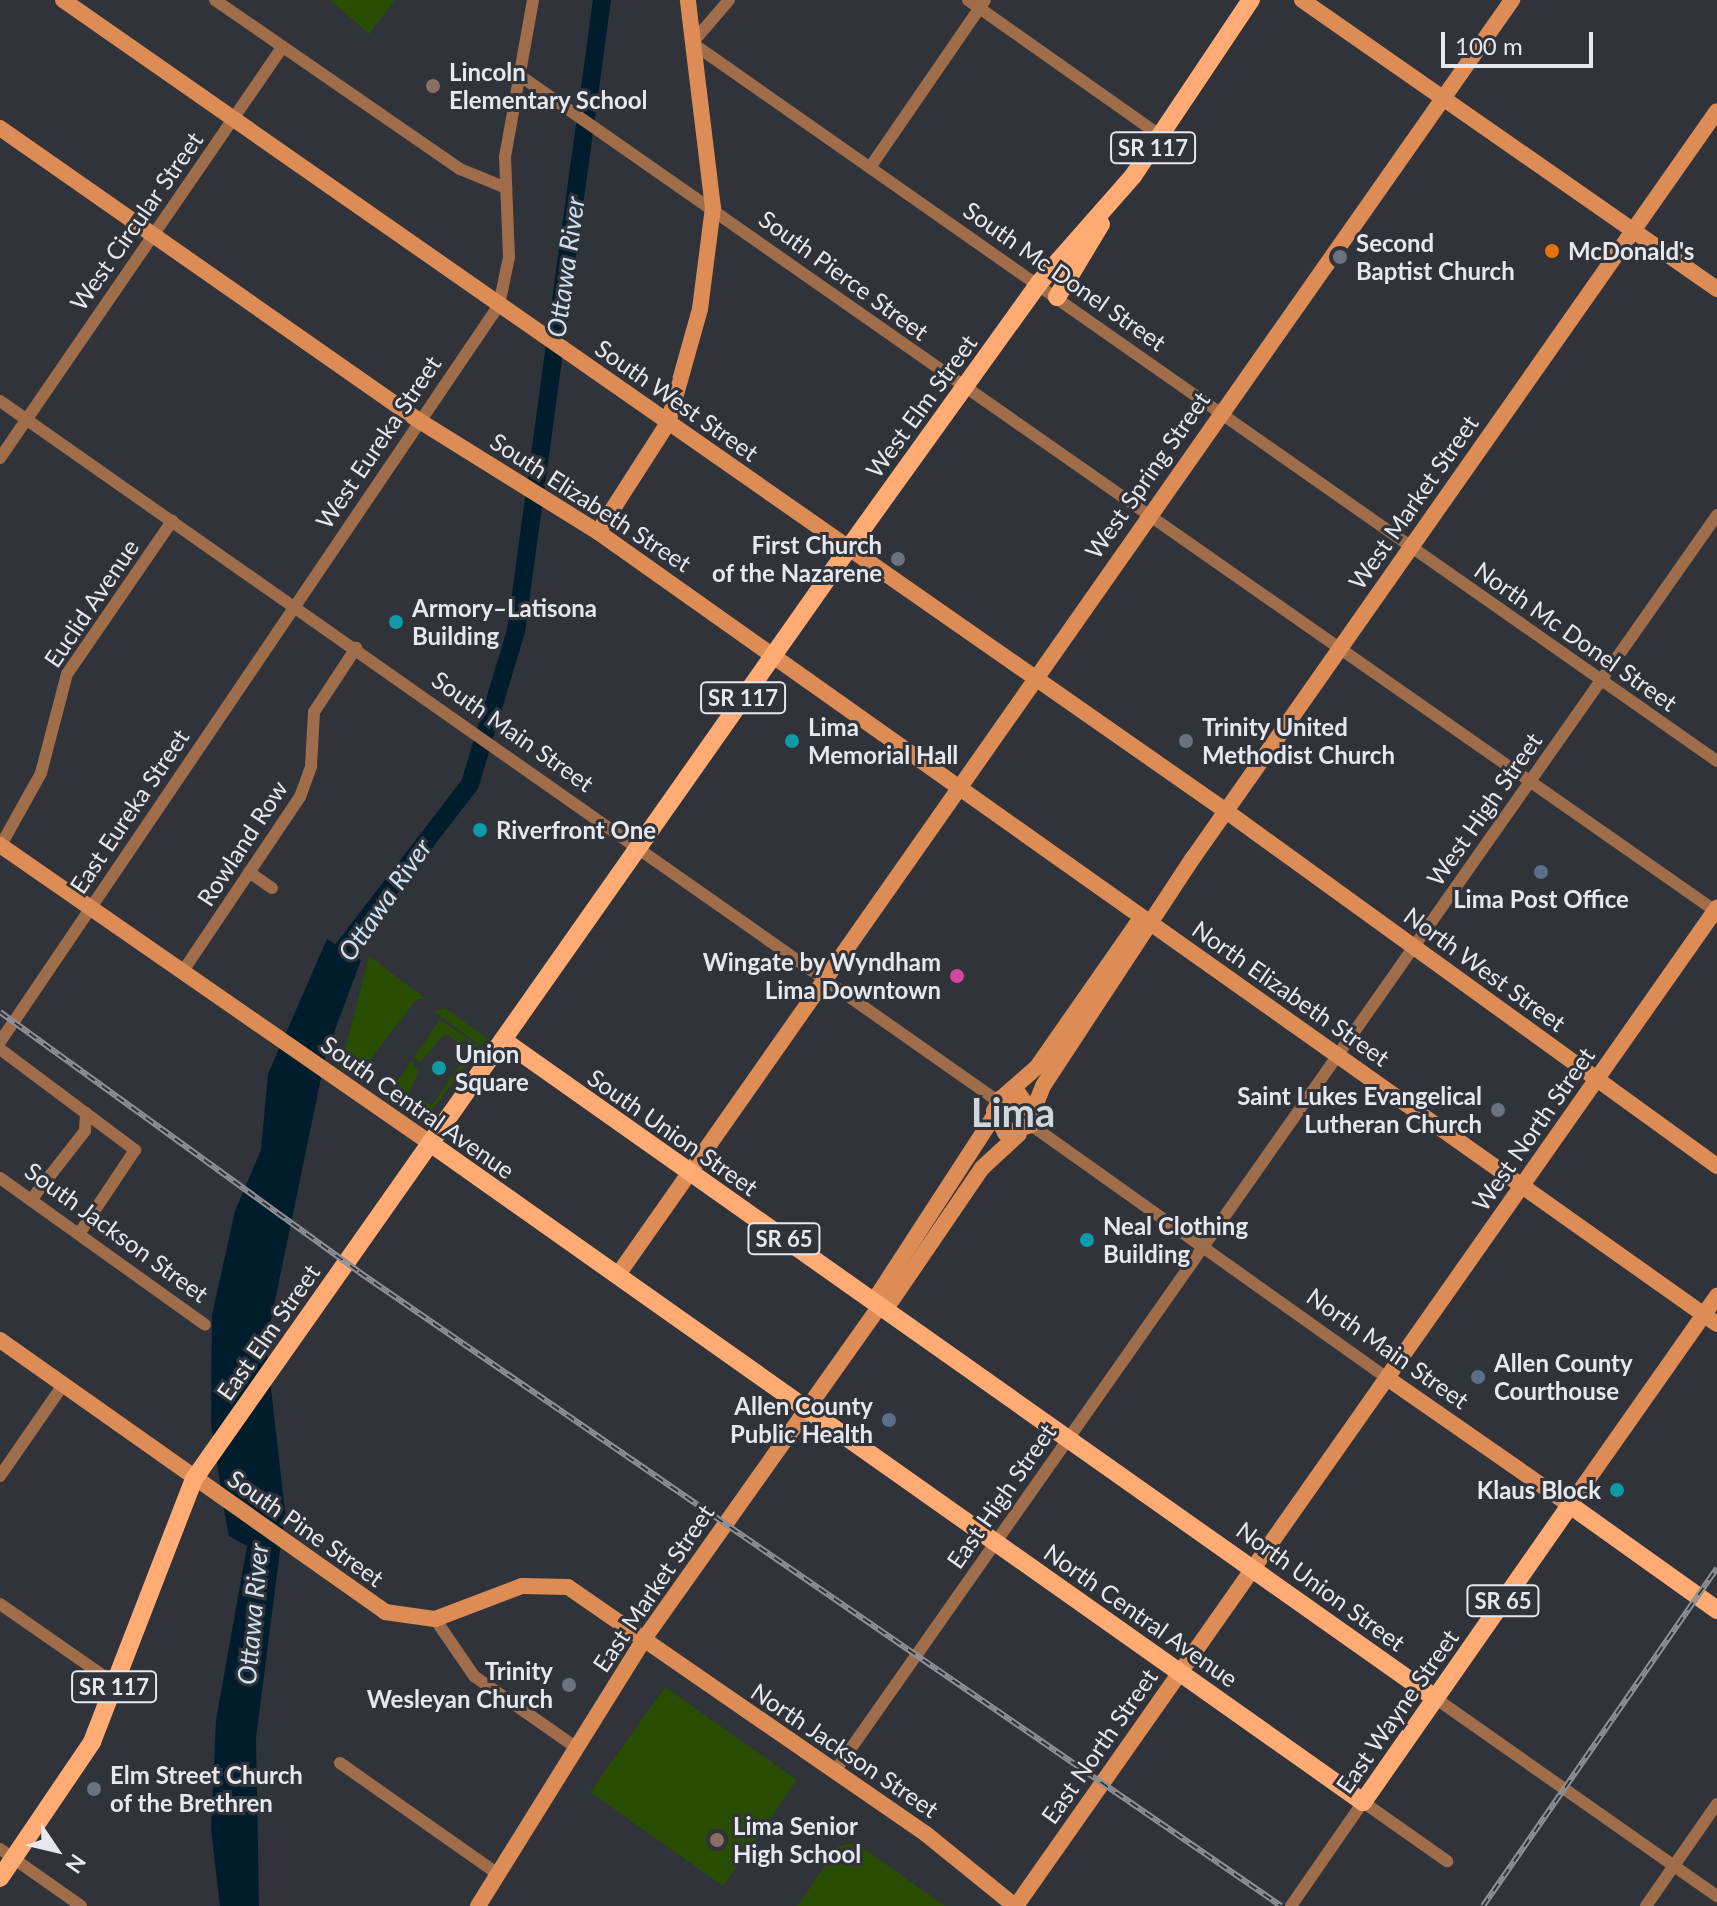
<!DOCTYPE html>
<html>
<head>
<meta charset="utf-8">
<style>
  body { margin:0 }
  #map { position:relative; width:1717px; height:1906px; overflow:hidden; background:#303339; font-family:Lato,sans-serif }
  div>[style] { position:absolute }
  .green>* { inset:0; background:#294d03 }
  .water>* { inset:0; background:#001d2e }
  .river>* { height:18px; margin:-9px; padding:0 9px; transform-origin:9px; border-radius:9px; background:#001d2e }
  .street>* { height:12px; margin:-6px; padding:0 6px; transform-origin:6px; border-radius:6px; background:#a06d4b }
  .secondary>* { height:16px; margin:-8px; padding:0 8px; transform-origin:8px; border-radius:8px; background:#dd8c55 }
  .primary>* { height:18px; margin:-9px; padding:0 9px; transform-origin:9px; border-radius:9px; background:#ffab73 }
  .rail>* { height:6px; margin-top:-3px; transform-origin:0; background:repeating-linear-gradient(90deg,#303339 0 9px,#8e9095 0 18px); box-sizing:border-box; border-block:2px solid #8e9095 }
  .dots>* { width:22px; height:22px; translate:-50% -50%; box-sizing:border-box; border:4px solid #303339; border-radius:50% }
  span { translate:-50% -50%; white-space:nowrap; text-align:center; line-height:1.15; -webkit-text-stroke:6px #303339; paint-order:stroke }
  .shield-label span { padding:2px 6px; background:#303339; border:2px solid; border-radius:6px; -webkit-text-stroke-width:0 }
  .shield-label { font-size:22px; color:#e7e8ed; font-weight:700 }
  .poi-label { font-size:24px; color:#e7e8ed; font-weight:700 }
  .left { translate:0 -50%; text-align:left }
  .right { translate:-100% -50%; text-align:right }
  .street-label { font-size:24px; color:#e7e8ed }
  .water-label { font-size:26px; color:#cee3f1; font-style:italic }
  .town-label { font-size:40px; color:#d1d5dd; font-weight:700 }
  .north { position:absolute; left:16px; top:1810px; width:80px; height:80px; -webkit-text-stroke:6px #303339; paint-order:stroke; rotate:125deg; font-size:22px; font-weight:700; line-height:32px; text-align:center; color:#e7e8ed }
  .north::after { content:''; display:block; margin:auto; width:28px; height:36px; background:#e7e8ed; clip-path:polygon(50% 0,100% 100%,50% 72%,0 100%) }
  .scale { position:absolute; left:1441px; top:32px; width:152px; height:36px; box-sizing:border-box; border:4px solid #e7e8ed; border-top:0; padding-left:10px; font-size:24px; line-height:28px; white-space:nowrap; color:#e7e8ed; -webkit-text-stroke:6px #303339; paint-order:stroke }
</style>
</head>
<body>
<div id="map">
  <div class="green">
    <div style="clip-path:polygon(330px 0,395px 0,369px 34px)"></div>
    <div style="clip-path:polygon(369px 956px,426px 999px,417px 999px,364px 1068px,368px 1082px,340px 1069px)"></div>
    <div style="clip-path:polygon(445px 1008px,487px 1038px,481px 1046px,433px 1011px)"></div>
    <div style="clip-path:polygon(440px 1020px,466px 1037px,460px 1044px,446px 1033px,420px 1062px,414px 1057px)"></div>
    <div style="clip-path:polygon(467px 1038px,480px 1047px,423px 1122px,406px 1109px,415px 1099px,432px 1105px,467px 1054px)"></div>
    <div style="clip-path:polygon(412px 1060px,418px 1072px,404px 1107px,387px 1096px)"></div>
    <div style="clip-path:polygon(665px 1687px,797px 1780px,723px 1886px,590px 1792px)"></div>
    <div style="clip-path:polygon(856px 1843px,945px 1906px,797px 1906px,839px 1846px)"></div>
  </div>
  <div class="water">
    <div style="clip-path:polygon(327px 939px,361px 960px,326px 1054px,266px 1344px,285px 1512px,256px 1738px,259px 1906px,220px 1906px,211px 1829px,216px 1720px,247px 1546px,229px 1536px,225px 1516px,211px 1423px,212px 1315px,235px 1211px,261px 1150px,268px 1074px)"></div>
  </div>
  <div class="river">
    <div style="left:336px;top:971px;width:18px;rotate:-77deg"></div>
    <div style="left:340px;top:953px;width:213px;rotate:-52.4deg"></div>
    <div style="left:470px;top:784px;width:160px;rotate:-73.3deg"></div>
    <div style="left:516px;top:631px;width:637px;rotate:-82.24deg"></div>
  </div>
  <div class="street">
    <div style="left:215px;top:0;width:298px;rotate:34.6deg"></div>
    <div style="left:460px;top:169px;width:50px;rotate:22.4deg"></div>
    <div style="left:729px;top:0;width:57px;rotate:130.7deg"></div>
    <div style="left:692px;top:43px;width:1251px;rotate:35.01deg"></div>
    <div style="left:968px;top:0;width:237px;rotate:35.2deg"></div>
    <div style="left:519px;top:75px;width:1461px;rotate:34.94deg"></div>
    <div style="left:871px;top:166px;width:201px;rotate:-55.5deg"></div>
    <div style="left:0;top:401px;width:1219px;rotate:35.05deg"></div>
    <div style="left:0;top:458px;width:499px;rotate:-55.5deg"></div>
    <div style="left:1px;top:845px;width:82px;rotate:-60.9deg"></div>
    <div style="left:41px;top:773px;width:102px;rotate:-75.3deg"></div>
    <div style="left:67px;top:674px;width:186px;rotate:-55.5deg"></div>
    <div style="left:249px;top:872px;width:28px;rotate:35deg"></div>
    <div style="left:183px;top:971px;width:210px;rotate:-56.1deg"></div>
    <div style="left:300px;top:797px;width:33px;rotate:-70deg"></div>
    <div style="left:311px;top:766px;width:54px;rotate:-86.8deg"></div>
    <div style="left:314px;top:712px;width:77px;rotate:-56.7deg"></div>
    <div style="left:0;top:1042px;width:890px;rotate:-55.9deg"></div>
    <div style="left:499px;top:305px;width:49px;rotate:-78.2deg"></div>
    <div style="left:509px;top:257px;width:100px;rotate:-92.3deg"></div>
    <div style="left:505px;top:157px;width:159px;rotate:-79.9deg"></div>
    <div style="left:0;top:1049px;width:169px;rotate:36.8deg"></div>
    <div style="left:135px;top:1150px;width:101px;rotate:123.7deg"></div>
    <div style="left:1031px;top:1125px;width:437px;rotate:35.4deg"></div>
    <div style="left:0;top:1178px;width:252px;rotate:35.6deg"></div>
    <div style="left:31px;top:1200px;width:88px;rotate:-52deg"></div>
    <div style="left:85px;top:1131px;width:18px;rotate:-87deg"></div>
    <div style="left:0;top:1476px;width:111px;rotate:-55.3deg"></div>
    <div style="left:0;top:1604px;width:140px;rotate:34.8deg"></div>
    <div style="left:435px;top:1619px;width:69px;rotate:55.6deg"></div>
    <div style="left:474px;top:1676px;width:126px;rotate:35deg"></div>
    <div style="left:1435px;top:1698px;width:345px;rotate:35.1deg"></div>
    <div style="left:340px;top:1763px;width:193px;rotate:35.1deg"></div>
    <div style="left:835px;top:1771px;width:1535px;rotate:-54.92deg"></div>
    <div style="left:0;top:1849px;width:99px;rotate:35.1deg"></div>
    <div style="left:1291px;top:1906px;width:126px;rotate:-55.3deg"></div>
    <div style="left:1363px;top:1802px;width:103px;rotate:35.1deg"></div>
    <div style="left:1646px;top:1906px;width:124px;rotate:-55.2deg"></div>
  </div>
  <div class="secondary">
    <div style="left:63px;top:0;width:1418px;rotate:34.89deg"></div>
    <div style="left:1226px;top:811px;width:606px;rotate:35.87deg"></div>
    <div style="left:1302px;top:0;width:506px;rotate:34.85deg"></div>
    <div style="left:0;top:128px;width:510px;rotate:34.94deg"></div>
    <div style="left:418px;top:420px;width:212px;rotate:31.9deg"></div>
    <div style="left:598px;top:532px;width:1371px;rotate:35.29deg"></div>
    <div style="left:598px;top:532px;width:130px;rotate:-57.3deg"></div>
    <div style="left:668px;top:423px;width:118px;rotate:-74.3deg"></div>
    <div style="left:700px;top:309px;width:102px;rotate:-82.7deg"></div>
    <div style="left:713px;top:208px;width:209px;rotate:-96.9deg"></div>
    <div style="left:0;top:845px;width:523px;rotate:34.72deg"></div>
    <div style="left:1005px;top:1095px;width:43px;rotate:-41.2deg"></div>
    <div style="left:1037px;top:1067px;width:173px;rotate:-55.1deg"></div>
    <div style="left:1136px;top:925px;width:14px;rotate:-12deg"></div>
    <div style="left:1034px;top:1115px;width:26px;rotate:-126deg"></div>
    <div style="left:1019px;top:1094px;width:18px;rotate:167deg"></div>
    <div style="left:1001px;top:1098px;width:15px;rotate:118deg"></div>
    <div style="left:994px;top:1111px;width:25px;rotate:63deg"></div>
    <div style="left:1005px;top:1133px;width:27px;rotate:-17deg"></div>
    <div style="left:1031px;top:1125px;width:5px;rotate:-68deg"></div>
    <div style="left:1033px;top:1120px;width:19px;rotate:-78deg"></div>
    <div style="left:1037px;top:1101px;width:16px;rotate:-68deg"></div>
    <div style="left:1043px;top:1086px;width:273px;rotate:-56.7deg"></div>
    <div style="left:1193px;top:858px;width:912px;rotate:-54.95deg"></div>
    <div style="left:617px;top:1276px;width:1559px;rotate:-54.95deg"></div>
    <div style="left:880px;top:1306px;width:13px;rotate:-94deg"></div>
    <div style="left:879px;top:1293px;width:211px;rotate:-57deg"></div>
    <div style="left:0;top:1340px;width:471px;rotate:35.2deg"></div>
    <div style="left:385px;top:1612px;width:50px;rotate:8deg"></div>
    <div style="left:435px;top:1619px;width:93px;rotate:-20.8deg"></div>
    <div style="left:522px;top:1586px;width:46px;rotate:1.2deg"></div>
    <div style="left:568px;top:1587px;width:435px;rotate:34.6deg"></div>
    <div style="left:926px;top:1834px;width:114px;rotate:39deg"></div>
    <div style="left:1387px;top:1378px;width:223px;rotate:34.8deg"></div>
    <div style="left:1570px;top:1505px;width:256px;rotate:-54.9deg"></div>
    <div style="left:478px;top:1906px;width:314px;rotate:-58.1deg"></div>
    <div style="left:644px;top:1639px;width:408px;rotate:-54.7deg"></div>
    <div style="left:880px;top:1306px;width:13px;rotate:-27deg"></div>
    <div style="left:892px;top:1300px;width:160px;rotate:-55.7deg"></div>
    <div style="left:982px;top:1168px;width:50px;rotate:-42.6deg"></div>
    <div style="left:1016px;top:1906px;width:1220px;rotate:-54.92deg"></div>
  </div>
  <div class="primary">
    <div style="left:1057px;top:297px;width:85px;rotate:-58.9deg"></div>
    <div style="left:503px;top:1040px;width:1141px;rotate:35.22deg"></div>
    <div style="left:430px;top:1143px;width:1142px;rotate:35.23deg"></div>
    <div style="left:1363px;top:1802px;width:362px;rotate:-55.1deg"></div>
    <div style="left:1570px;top:1505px;width:181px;rotate:35.5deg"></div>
    <div style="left:0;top:1878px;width:164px;rotate:-55.9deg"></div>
    <div style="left:92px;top:1742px;width:282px;rotate:-68.8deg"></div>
    <div style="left:194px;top:1479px;width:1137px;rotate:-54.88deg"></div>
    <div style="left:848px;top:549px;width:327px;rotate:-54.3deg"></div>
    <div style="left:1039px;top:283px;width:142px;rotate:-48.7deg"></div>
    <div style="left:1133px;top:176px;width:212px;rotate:-56.2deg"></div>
  </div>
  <div class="rail">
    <div style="left:0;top:1012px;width:443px;rotate:35.9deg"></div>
    <div style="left:359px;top:1272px;width:1119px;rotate:34.51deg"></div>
    <div style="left:1483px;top:1906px;width:411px;rotate:-55.3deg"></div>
  </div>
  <div class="dots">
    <div style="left:433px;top:86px;background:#8d6e63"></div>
    <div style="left:1552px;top:251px;background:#e8710a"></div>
    <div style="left:1340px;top:257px;background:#6b7280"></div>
    <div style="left:898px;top:559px;background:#6b7280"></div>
    <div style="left:396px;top:622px;background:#0f9aa8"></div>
    <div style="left:792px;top:741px;background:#0f9aa8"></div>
    <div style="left:1186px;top:741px;background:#6b7280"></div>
    <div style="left:480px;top:830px;background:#0f9aa8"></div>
    <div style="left:1541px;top:872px;background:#5c6f8a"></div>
    <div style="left:957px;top:976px;background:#d1479c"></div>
    <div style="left:439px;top:1068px;background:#0f9aa8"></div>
    <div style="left:1498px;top:1110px;background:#6b7280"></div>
    <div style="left:1087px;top:1240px;background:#0f9aa8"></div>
    <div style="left:1478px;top:1377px;background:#5c6f8a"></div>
    <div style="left:889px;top:1420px;background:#5c6f8a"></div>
    <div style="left:1617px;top:1490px;background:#0f9aa8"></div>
    <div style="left:569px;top:1685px;background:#6b7280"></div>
    <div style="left:94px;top:1789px;background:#6b7280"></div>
    <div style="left:717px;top:1840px;background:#8d6e63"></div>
  </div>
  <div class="shield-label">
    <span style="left:1153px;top:148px">SR 117</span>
    <span style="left:743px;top:698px">SR 117</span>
    <span style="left:784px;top:1239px">SR 65</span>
    <span style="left:1503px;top:1601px">SR 65</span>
    <span style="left:114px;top:1687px">SR 117</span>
  </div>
  <div class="poi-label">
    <span class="left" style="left:449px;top:86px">Lincoln<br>Elementary School</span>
    <span class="left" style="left:1356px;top:257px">Second<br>Baptist Church</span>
    <span class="left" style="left:1568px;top:251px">McDonald's</span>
    <span class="right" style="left:882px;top:559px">First Church<br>of the Nazarene</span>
    <span class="left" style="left:412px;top:622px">Armory–Latisona<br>Building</span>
    <span class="left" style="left:808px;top:741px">Lima<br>Memorial Hall</span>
    <span class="left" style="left:1202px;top:741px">Trinity United<br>Methodist Church</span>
    <span class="left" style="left:496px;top:830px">Riverfront One</span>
    <span style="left:1541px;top:899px">Lima Post Office</span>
    <span class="right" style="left:941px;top:976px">Wingate by Wyndham<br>Lima Downtown</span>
    <span class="left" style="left:455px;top:1068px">Union<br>Square</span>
    <span class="right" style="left:1482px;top:1110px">Saint Lukes Evangelical<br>Lutheran Church</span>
    <span class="left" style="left:1103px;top:1240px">Neal Clothing<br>Building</span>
    <span class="left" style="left:1494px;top:1377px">Allen County<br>Courthouse</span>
    <span class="right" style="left:873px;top:1420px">Allen County<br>Public Health</span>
    <span class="right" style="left:1601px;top:1490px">Klaus Block</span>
    <span class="right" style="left:553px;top:1685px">Trinity<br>Wesleyan Church</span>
    <span class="left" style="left:110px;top:1789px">Elm Street Church<br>of the Brethren</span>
    <span class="left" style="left:733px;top:1840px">Lima Senior<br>High School</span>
  </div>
  <div class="street-label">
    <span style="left:136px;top:221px;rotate:-55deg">West Circular Street</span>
    <span style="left:844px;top:275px;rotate:36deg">South Pierce Street</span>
    <span style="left:1065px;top:276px;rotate:35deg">South Mc Donel Street</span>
    <span style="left:677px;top:400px;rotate:35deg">South West Street</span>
    <span style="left:921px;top:406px;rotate:-54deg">West Elm Street</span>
    <span style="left:378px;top:442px;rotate:-56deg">West Eureka Street</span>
    <span style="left:1147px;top:475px;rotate:-55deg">West Spring Street</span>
    <span style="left:591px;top:502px;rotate:33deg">South Elizabeth Street</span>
    <span style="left:1413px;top:502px;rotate:-55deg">West Market Street</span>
    <span style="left:91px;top:603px;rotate:-56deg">Euclid Avenue</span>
    <span style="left:1576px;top:636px;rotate:35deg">North Mc Donel Street</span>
    <span style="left:513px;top:731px;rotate:35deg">South Main Street</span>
    <span style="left:1484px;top:809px;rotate:-55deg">West High Street</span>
    <span style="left:129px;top:811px;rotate:-56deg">East Eureka Street</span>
    <span style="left:242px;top:843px;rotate:-57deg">Rowland Row</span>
    <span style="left:1485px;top:969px;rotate:36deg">North West Street</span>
    <span style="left:1291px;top:993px;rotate:35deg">North Elizabeth Street</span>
    <span style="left:418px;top:1107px;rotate:35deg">South Central Avenue</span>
    <span style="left:1533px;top:1129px;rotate:-55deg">West North Street</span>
    <span style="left:673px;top:1132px;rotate:35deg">South Union Street</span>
    <span style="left:117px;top:1232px;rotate:36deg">South Jackson Street</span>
    <span style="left:268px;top:1332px;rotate:-55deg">East Elm Street</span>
    <span style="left:1388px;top:1348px;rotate:35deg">North Main Street</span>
    <span style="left:1001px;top:1496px;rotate:-55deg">East High Street</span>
    <span style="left:306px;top:1528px;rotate:35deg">South Pine Street</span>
    <span style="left:1321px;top:1586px;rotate:36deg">North Union Street</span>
    <span style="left:653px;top:1588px;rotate:-56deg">East Market Street</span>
    <span style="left:1141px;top:1615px;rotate:35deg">North Central Avenue</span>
    <span style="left:1397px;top:1711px;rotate:-55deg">East Wayne Street</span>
    <span style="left:1099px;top:1746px;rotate:-55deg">East North Street</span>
    <span style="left:845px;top:1750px;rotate:34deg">North Jackson Street</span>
  </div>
  <div class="water-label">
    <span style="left:566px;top:267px;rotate:-82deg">Ottawa River</span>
    <span style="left:385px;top:900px;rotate:-55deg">Ottawa River</span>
    <span style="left:253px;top:1614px;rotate:-85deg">Ottawa River</span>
  </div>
  <div class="town-label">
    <span style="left:1013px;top:1112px">Lima</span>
  </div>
  <div class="north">N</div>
  <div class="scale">100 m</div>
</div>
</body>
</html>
